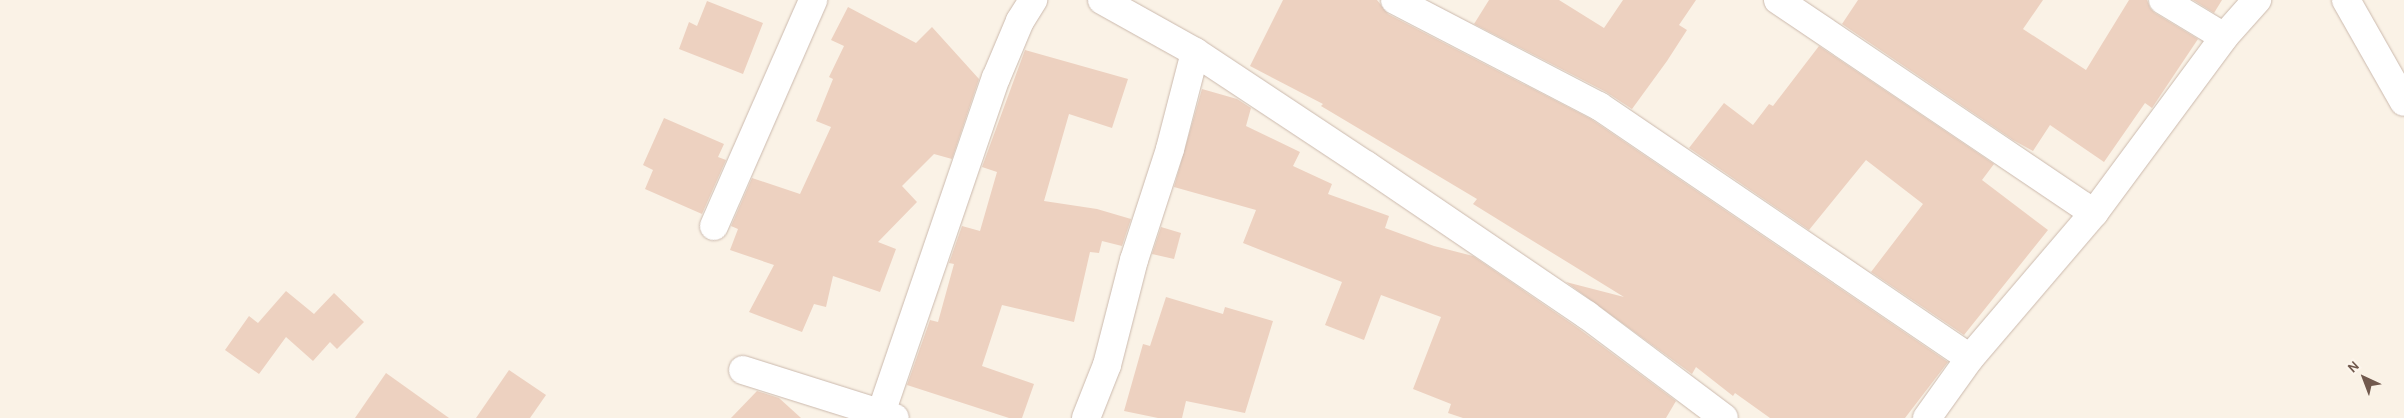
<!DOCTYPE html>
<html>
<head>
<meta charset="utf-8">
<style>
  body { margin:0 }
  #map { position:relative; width:2404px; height:418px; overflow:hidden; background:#faf2e6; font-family:Karla,sans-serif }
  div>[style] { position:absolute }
  .building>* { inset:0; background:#edd1c0 }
  .roads { filter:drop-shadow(0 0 1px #cbb9ad) drop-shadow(0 0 1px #cbb9ad) }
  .street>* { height:28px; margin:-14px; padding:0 14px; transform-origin:14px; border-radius:14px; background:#fff }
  span { translate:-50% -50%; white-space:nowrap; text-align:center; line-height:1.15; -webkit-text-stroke:5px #fdf6ec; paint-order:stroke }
  .north { position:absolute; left:2339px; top:353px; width:50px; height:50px; -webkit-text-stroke:4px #fdf6ec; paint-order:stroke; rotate:317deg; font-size:14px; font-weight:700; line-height:20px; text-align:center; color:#71594d }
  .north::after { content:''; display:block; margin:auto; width:18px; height:22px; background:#71594d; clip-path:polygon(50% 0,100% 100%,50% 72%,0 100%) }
</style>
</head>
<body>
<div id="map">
  <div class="building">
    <div style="clip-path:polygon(1283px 0,1377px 0,1388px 14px,1591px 119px,1948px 362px,1905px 418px,1770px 418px,1735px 393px,1733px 396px,1696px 367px,1692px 374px,1566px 282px,1624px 297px,1473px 204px,1477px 199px,1321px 106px,1323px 104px,1250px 66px)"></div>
    <div style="clip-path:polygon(1489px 0,1559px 0,1604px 28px,1623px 0,1696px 0,1679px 25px,1687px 30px,1667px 61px,1632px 109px,1606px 92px,1474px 24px)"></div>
    <div style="clip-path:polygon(1858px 0,2043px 0,2023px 29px,2086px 70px,2129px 0,2147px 0,2150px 8px,2155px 13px,2198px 39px,2152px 108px,2145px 103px,2104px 162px,2050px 125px,2033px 151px,2013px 140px,1842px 24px)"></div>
    <div style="clip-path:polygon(2193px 0,2222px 0,2214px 13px)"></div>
    <div style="clip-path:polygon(707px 1px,763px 23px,743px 74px,679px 49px,689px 22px,697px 26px)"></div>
    <div style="clip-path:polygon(848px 7px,916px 43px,932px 27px,979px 79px,952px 159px,934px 154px,902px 186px,917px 202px,878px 242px,896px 249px,880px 292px,833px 276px,826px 307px,814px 304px,802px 332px,749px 312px,774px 265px,730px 250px,738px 229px,731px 226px,752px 178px,800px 194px,831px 127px,816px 121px,833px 79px,829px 77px,844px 46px,831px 40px)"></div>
    <div style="clip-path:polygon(1819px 46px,1994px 164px,1982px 180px,2048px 230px,1964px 335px,1871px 272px,1923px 204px,1866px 160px,1809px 230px,1689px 148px,1724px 103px,1753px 125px,1769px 104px,1773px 106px)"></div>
    <div style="clip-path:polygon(1025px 50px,1128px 79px,1112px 128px,1069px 114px,1044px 201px,1097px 209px,1131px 219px,1122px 246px,1102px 241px,1099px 253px,1090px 252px,1074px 322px,1002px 305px,982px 366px,1034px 384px,1022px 418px,1009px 418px,907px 385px,930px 320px,938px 322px,954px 264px,949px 263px,962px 226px,980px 231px,997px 172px,982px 167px)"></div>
    <div style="clip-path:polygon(1202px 89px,1237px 99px,1251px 108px,1246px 126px,1300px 152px,1293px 166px,1332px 184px,1328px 194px,1389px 216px,1385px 228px,1434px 246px,1473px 256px,1578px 328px,1676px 401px,1666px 418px,1463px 418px,1448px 413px,1451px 404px,1413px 389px,1441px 317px,1381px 295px,1364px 340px,1325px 325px,1342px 282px,1243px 243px,1256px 210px,1174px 187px)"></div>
    <div style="clip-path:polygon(664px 118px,724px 144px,718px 157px,726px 160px,702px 214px,645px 189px,653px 170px,643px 165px)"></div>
    <div style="clip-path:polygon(1161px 227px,1181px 233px,1174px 259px,1152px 254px)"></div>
    <div style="clip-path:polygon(286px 291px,314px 314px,334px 293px,364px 322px,337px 349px,330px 342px,313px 361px,286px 337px,259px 374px,225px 350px,249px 316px,258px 323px)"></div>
    <div style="clip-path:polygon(1166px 297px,1223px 314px,1225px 307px,1273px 321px,1245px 413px,1186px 401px,1182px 418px,1158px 418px,1124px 411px,1143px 344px,1150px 346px)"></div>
    <div style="clip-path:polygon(509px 370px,546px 395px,530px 418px,476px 418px)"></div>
    <div style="clip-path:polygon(386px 373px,449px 418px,355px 418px)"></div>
    <div style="clip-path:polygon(757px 391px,779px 398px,801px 418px,731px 418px)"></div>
  </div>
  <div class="roads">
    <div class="street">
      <div style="left:1102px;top:0;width:107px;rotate:29.2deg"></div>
      <div style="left:1195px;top:52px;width:205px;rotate:33.5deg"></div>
      <div style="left:1366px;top:165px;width:267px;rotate:34.2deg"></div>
      <div style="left:1587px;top:315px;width:171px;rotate:36.9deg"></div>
      <div style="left:1395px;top:0;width:230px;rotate:27.5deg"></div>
      <div style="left:1599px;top:106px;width:448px;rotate:34.2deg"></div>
      <div style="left:1778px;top:0;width:381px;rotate:34deg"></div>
      <div style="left:2163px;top:0;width:71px;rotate:31.2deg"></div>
      <div style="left:2346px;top:0;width:117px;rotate:60.4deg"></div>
      <div style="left:714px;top:226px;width:247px;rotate:-66.3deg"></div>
      <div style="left:743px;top:370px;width:159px;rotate:17.5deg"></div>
      <div style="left:881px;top:413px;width:354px;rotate:-71.1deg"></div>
      <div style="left:996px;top:78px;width:62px;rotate:-67.2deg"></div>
      <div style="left:1020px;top:21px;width:25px;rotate:-58deg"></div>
      <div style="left:1086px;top:418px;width:57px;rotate:-68.4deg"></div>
      <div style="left:1107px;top:365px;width:108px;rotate:-75.6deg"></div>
      <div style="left:1134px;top:260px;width:117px;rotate:-72deg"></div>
      <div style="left:1170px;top:149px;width:100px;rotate:-75.5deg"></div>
      <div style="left:1927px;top:418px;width:74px;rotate:-54.4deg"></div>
      <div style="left:1970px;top:358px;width:191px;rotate:-49.5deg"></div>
      <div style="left:2094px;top:213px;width:219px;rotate:-53.5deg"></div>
      <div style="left:2224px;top:37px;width:50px;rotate:-48.3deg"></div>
    </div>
  </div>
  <div class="north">N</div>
</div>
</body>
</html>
